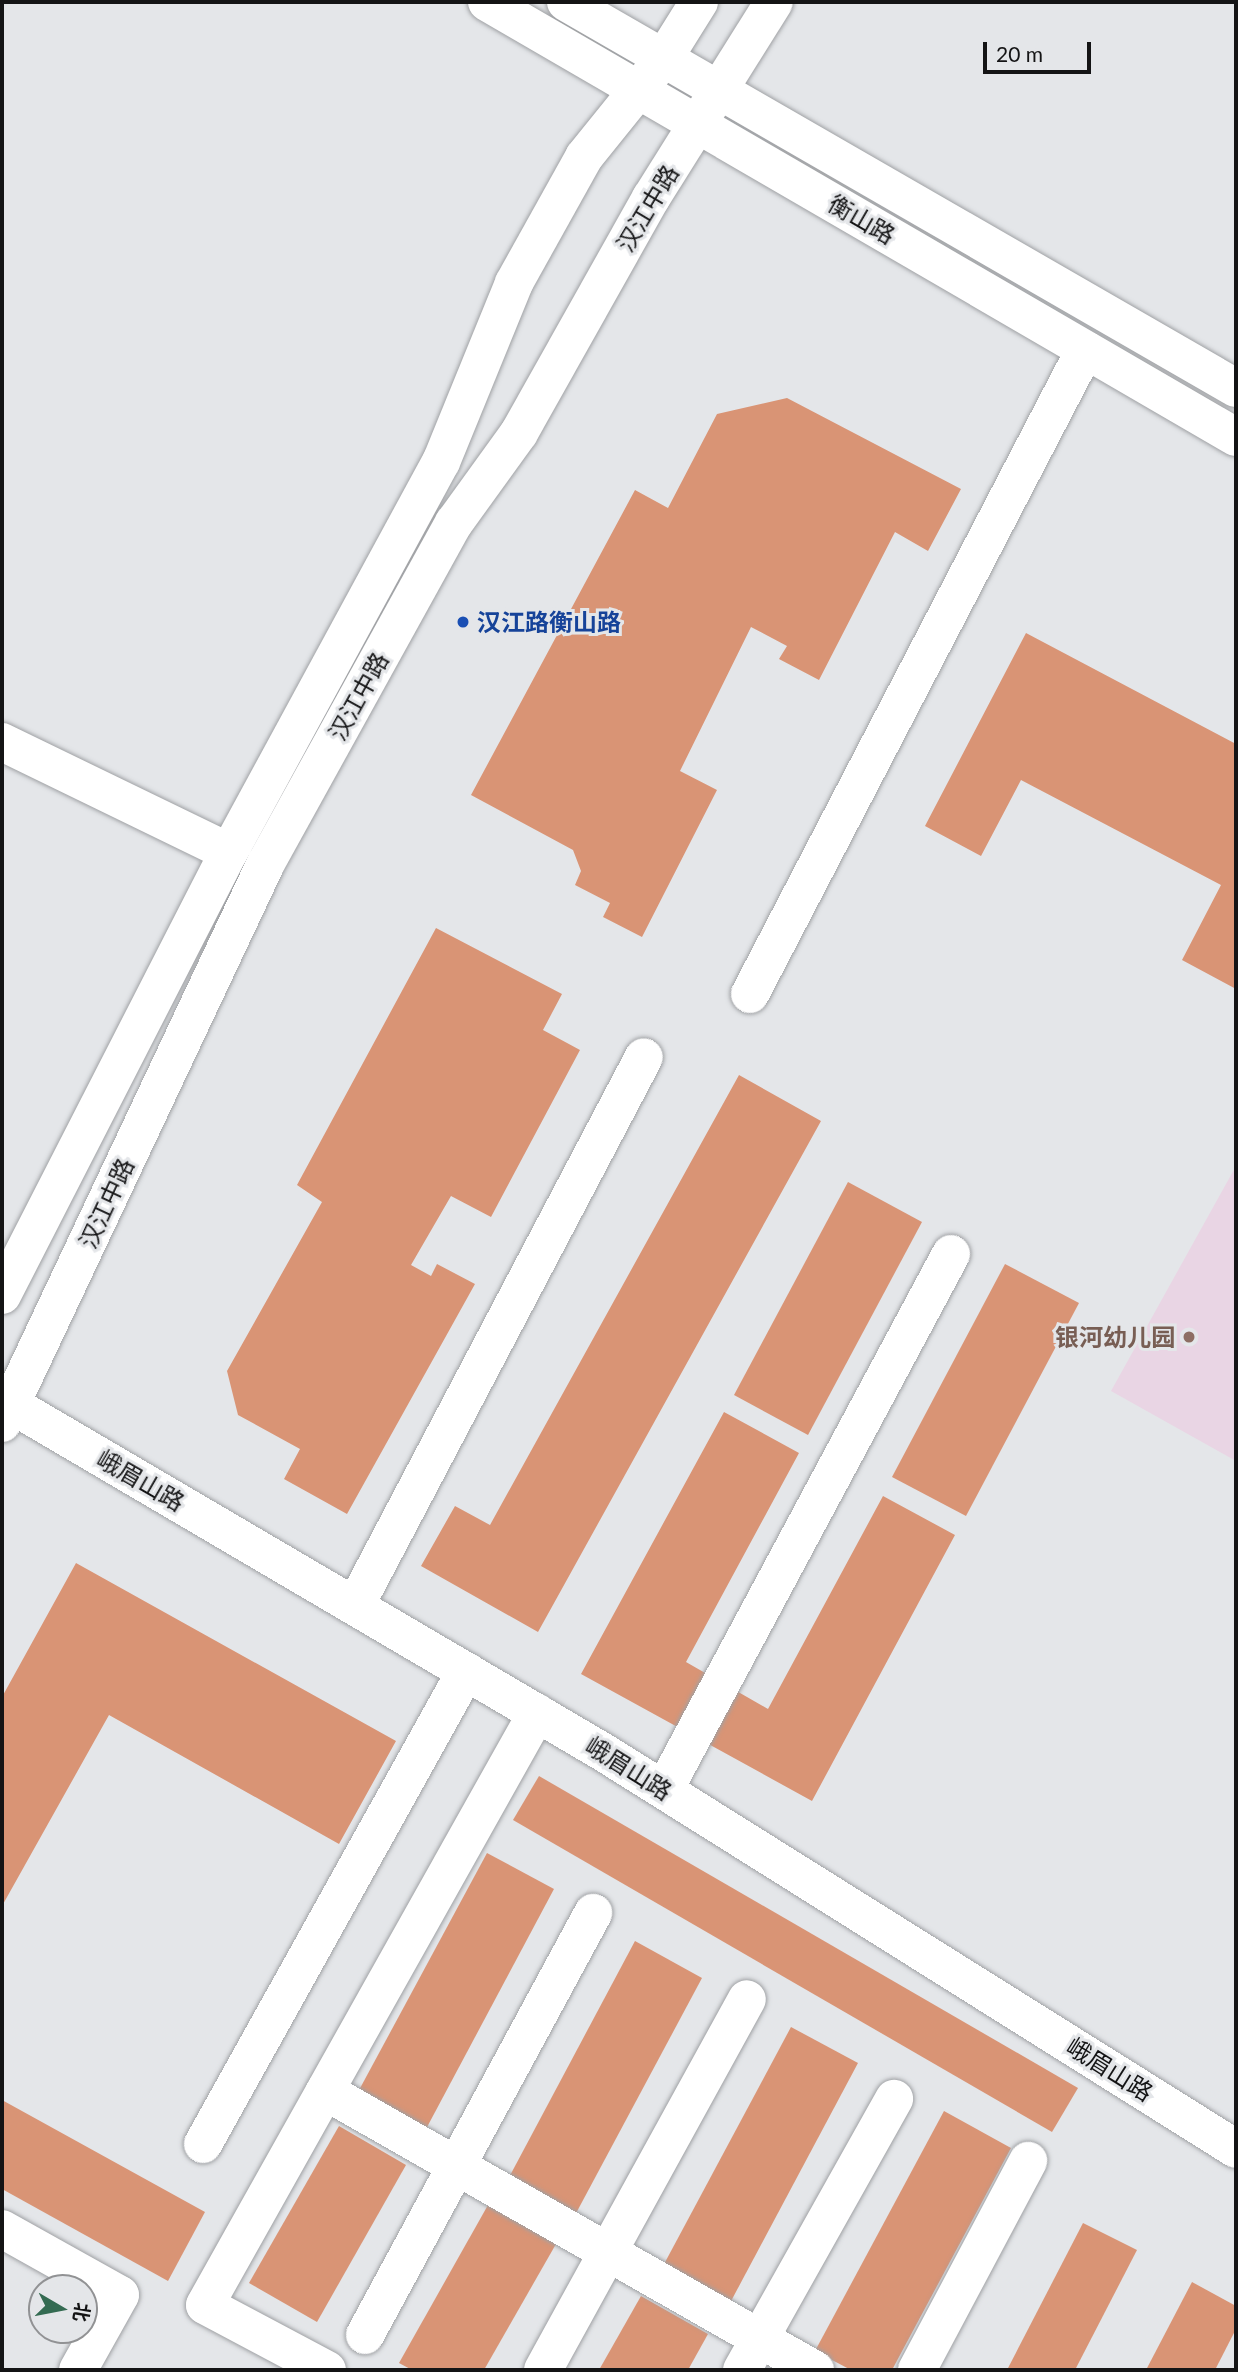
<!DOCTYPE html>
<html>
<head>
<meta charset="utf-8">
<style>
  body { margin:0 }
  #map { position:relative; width:1238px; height:2372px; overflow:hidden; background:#e4e6e9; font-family:Lato,"Noto Sans SC",sans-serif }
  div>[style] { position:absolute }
  .education>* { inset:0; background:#e9d5e4 }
  .building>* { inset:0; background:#d99475 }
  .roads { filter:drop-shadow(0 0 2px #9fa1a4) drop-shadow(0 0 2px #9fa1a4) }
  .minor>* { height:38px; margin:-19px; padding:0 19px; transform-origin:19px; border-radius:19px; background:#fff }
  .major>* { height:38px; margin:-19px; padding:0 19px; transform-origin:19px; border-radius:19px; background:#fff }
  .dots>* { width:19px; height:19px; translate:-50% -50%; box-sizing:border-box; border:4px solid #e4e6e9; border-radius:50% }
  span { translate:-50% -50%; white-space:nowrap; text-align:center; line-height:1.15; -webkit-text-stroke:6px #e4e6e9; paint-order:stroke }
  .street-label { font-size:24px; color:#141415 }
  .transit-label { font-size:24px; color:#164399; font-weight:700 }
  .left { translate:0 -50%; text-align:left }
  .education-label { font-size:24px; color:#785e54; font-weight:700 }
  .right { translate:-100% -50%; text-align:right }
  .frame { position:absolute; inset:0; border:4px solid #141415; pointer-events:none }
  .north { position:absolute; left:28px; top:2274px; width:70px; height:70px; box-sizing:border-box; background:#e4e6e9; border:2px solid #919294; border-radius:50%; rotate:100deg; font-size:19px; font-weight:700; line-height:28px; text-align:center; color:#141415 }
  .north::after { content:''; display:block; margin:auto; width:24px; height:32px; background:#346b52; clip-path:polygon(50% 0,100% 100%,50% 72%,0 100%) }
  .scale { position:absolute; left:983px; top:42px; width:108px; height:32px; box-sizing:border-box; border:4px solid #141415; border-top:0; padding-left:9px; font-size:21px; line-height:24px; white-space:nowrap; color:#141415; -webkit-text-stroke:5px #e4e6e9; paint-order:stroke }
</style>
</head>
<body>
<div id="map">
  <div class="education">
    <div style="clip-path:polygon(1236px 1166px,1236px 1461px,1111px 1391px)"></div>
  </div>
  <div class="building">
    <div style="clip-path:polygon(787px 398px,961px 489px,928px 551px,895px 532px,819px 680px,779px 659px,787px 646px,751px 627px,680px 771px,717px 790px,642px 937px,603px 917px,610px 903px,575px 885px,581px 871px,573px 850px,471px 795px,635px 490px,668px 508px,717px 414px)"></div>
    <div style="clip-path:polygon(1026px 633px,1236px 744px,1236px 989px,1182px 960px,1221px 885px,1021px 780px,981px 856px,925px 826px)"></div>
    <div style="clip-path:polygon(436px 928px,562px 994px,543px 1030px,580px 1050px,491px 1217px,451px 1196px,411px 1265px,431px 1276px,437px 1264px,475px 1284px,347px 1514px,284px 1479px,300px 1449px,238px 1415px,227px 1371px,322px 1202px,297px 1185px)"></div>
    <div style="clip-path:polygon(739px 1075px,821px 1121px,538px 1632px,421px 1566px,455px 1506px,490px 1525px)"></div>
    <div style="clip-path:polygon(848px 1182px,922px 1222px,808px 1435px,734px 1395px)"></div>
    <div style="clip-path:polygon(1005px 1264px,1079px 1303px,966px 1516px,892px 1477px)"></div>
    <div style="clip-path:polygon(724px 1412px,799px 1453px,686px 1662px,768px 1709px,883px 1496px,955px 1535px,812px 1801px,581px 1674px)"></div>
    <div style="clip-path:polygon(76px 1563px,396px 1741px,339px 1844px,109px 1715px,2px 1906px,2px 1697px)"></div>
    <div style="clip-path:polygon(539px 1776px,1078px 2088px,1052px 2132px,513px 1820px)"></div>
    <div style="clip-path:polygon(487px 1853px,554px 1889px,426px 2129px,358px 2092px)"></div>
    <div style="clip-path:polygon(635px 1941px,702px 1978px,574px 2217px,507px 2181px)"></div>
    <div style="clip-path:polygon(791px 2027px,858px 2063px,730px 2303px,663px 2266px)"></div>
    <div style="clip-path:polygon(2px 2100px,205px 2212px,168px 2281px,2px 2189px)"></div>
    <div style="clip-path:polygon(944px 2111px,1011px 2148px,892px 2370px,851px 2370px,815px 2351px)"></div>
    <div style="clip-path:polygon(339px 2126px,406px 2165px,317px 2322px,249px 2283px)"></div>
    <div style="clip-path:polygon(488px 2205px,556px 2244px,484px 2370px,412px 2370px,399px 2363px)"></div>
    <div style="clip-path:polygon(1083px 2223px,1137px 2250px,1075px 2370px,1007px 2370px)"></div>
    <div style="clip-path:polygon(1192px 2282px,1236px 2306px,1236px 2329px,1215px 2370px,1146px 2370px)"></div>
    <div style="clip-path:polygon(641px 2296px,708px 2334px,688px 2370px,599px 2370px)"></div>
  </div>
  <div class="roads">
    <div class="minor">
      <div style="left:487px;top:2px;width:866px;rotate:30.15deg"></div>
      <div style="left:566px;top:2px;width:773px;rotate:29.95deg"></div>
      <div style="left:2px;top:742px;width:252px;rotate:25.9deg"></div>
      <div style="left:750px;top:994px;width:726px;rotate:-62.52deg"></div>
      <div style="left:12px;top:1405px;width:685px;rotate:30.42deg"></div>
      <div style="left:603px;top:1752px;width:747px;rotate:32.09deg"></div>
      <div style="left:355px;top:1606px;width:620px;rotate:-62.24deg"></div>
      <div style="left:664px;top:1790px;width:608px;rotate:-61.83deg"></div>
      <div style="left:325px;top:2091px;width:564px;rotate:29.66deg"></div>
      <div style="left:203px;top:2144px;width:541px;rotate:-60.92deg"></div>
      <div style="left:2px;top:2229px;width:135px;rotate:29.2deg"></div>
      <div style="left:120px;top:2295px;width:86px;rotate:119.2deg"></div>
      <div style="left:365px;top:2335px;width:480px;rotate:-61.6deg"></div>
      <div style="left:327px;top:2370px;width:138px;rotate:-152deg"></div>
      <div style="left:205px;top:2305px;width:679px;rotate:-60.72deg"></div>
      <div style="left:543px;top:2370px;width:423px;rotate:-61.2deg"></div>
      <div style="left:742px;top:2370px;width:311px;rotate:-60.7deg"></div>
      <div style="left:917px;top:2370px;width:237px;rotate:-62deg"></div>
    </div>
    <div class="major">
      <div style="left:2px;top:1295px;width:498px;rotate:-62.9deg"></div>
      <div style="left:229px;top:852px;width:444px;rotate:-61.5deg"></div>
      <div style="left:441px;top:462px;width:193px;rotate:-67.8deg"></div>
      <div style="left:514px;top:283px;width:144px;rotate:-60.9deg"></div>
      <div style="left:584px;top:157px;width:127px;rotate:-51.1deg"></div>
      <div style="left:664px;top:58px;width:66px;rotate:-58deg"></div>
      <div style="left:2px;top:1423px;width:619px;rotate:-64.76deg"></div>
      <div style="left:266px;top:863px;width:389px;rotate:-61.1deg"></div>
      <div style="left:454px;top:523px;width:111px;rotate:-54.2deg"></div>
      <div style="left:519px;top:433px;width:270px;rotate:-60.7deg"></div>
      <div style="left:651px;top:198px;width:231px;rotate:-57.9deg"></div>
    </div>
  </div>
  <div class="dots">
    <div style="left:463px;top:622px;background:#1a4fb4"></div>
    <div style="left:1189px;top:1337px;background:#8d6e63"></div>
  </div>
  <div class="street-label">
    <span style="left:647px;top:208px;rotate:-59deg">汉江中路</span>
    <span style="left:862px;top:219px;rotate:30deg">衡山路</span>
    <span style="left:358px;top:696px;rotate:-61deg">汉江中路</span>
    <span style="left:106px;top:1203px;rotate:-65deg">汉江中路</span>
    <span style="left:141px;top:1480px;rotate:30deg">峨眉山路</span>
    <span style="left:629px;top:1768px;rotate:32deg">峨眉山路</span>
    <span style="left:1110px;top:2069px;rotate:32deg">峨眉山路</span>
  </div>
  <div class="transit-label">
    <span class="left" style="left:477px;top:622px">汉江路衡山路</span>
  </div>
  <div class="education-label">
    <span class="right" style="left:1175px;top:1337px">银河幼儿园</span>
  </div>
  <div class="frame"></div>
  <div class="north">北</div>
  <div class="scale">20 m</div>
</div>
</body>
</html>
